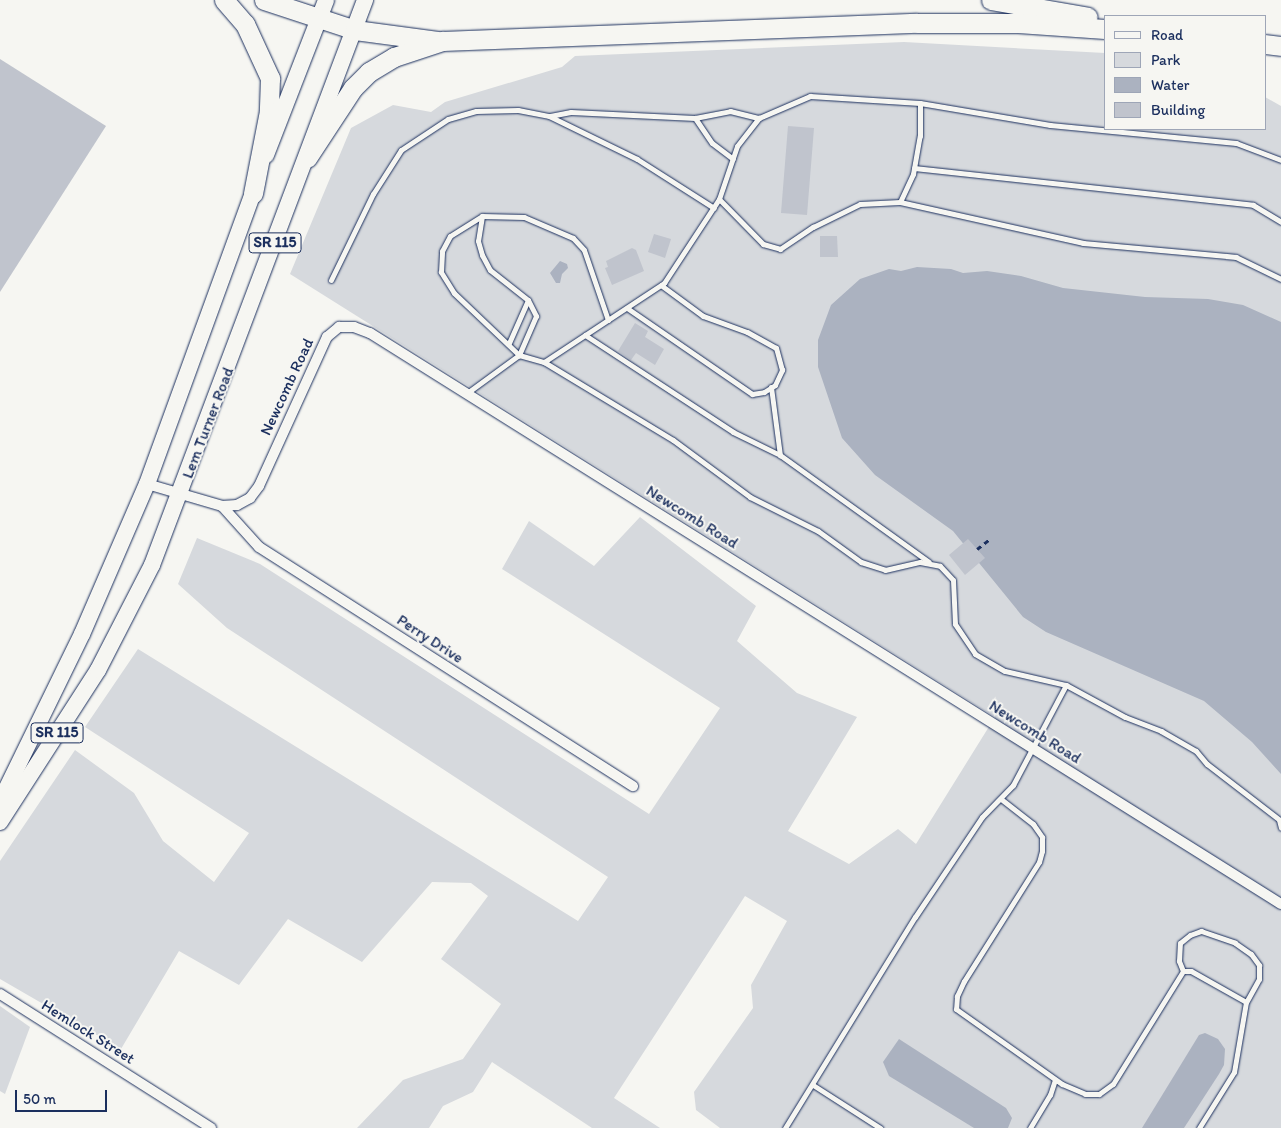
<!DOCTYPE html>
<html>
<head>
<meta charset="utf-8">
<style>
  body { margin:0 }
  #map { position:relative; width:1281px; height:1128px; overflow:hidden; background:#f6f6f2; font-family:Itim,sans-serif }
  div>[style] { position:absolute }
  .green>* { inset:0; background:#d6d9dd }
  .water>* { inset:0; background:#abb2c0 }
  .building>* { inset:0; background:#c0c4cd }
  .path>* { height:2.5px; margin-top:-1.25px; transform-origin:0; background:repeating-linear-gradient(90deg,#1b2f5e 0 5px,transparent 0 9px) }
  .roads { filter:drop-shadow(0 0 1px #1b2f5e) drop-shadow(0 0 1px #1b2f5e) }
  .service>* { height:5px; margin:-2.5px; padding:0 2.5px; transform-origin:2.5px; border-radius:2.5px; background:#f6f6f2 }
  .minor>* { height:10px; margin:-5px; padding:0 5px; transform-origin:5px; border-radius:5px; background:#f6f6f2 }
  .primary>* { height:16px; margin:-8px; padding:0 8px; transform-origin:8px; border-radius:8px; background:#f6f6f2 }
  .motorway>* { height:19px; margin:-9.5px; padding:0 9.5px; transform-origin:9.5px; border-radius:9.5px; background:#f6f6f2 }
  span { translate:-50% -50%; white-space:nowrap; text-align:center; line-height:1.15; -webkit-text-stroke:4px #f6f6f2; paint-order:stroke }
  .shield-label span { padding:1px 4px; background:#f6f6f2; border:1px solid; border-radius:4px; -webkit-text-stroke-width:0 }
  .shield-label { font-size:15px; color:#1b2f5e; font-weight:700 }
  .street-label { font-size:16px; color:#1b2f5e }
  .legend { position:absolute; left:1104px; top:15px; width:162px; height:115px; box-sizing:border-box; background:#f6f6f2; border:1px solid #9ea6b7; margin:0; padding:6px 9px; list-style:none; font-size:15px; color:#1b2f5e }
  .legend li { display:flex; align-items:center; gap:10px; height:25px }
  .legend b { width:25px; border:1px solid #9ea6b7 }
  .scale { position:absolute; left:15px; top:1090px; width:92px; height:22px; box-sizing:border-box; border:2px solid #1b2f5e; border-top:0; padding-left:6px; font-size:15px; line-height:18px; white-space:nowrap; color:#1b2f5e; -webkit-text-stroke:4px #f6f6f2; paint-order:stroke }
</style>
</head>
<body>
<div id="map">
  <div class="green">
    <div style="clip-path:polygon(904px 42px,1105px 53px,1105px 129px,1265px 129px,1265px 97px,1281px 106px,1281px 1128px,720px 1128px,696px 1110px,694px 1092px,753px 1008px,751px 985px,787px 921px,745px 896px,614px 1098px,660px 1128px,592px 1128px,492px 1062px,473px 1092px,443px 1106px,429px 1128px,357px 1128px,403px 1080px,463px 1059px,501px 1004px,441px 959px,488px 896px,471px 883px,432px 882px,362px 962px,288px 919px,239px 985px,179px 951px,121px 1049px,0 979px,0 861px,75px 750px,134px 793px,163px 841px,214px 882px,249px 833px,85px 727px,138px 649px,578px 921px,608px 877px,227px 628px,178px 584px,197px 538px,260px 564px,649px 814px,720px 708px,502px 569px,529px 521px,594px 566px,640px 517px,756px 606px,737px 641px,797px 693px,857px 717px,788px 831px,849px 864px,898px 829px,916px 844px,995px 717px,290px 274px,351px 128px,393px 105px,431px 112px,445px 102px,562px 67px,575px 56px)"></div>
    <div style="clip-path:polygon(0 1006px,30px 1027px,5px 1094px,0 1091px)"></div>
  </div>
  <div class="water">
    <div style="clip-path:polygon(560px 261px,567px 264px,568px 268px,562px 274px,560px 283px,556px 283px,550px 273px)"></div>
    <div style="clip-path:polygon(917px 267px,951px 269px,963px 273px,987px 271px,1021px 276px,1063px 288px,1145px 297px,1208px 299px,1243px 305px,1281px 322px,1281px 774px,1252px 742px,1204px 701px,1046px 632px,1023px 617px,953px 531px,875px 475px,842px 438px,818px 367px,818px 340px,831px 305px,860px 279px,889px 269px,901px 271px)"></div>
    <div style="clip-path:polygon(1205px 1033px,1218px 1039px,1225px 1049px,1224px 1065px,1219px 1074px,1184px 1128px,1142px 1128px,1199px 1035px)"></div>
    <div style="clip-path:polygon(899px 1039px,1006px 1108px,1012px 1118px,1008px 1128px,974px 1128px,889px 1076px,883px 1062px)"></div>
  </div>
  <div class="building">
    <div style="clip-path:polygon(0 59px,106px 126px,0 292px)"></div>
    <div style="clip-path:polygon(788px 126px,814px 128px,807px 215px,781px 213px)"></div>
    <div style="clip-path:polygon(654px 234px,671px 239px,665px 258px,648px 252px)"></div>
    <div style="clip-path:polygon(820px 236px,837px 236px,838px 257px,820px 257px)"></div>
    <div style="clip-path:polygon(632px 248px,636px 250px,644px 271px,612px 285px,605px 268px,608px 267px,606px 261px)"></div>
    <div style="clip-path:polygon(635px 323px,648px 331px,645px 337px,664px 349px,655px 365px,636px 353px,631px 360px,618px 351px)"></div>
    <div style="clip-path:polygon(968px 539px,985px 558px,965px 575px,949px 555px)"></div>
  </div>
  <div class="path">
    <div style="left:977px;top:549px;width:16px;rotate:-38deg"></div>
  </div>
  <div class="roads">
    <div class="service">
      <div style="left:550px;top:116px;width:21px;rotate:-11deg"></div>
      <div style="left:571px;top:112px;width:124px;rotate:2.8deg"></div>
      <div style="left:695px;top:118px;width:36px;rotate:-11deg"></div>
      <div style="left:730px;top:111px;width:30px;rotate:14deg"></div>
      <div style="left:695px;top:118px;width:30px;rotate:56deg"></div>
      <div style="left:712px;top:143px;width:26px;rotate:37deg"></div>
      <div style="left:914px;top:168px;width:341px;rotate:6.2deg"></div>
      <div style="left:1253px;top:205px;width:33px;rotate:31deg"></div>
      <div style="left:719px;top:199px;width:63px;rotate:45.6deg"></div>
      <div style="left:763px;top:244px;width:18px;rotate:16deg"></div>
      <div style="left:780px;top:249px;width:40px;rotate:-34deg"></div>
      <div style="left:813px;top:227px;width:52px;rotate:-26.1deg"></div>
      <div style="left:860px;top:204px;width:40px;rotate:-2.9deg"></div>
      <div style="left:900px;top:202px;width:188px;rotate:12.6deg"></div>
      <div style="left:1083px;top:243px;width:154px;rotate:5.2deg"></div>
      <div style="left:1236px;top:257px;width:50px;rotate:26.1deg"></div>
      <div style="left:900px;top:202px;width:31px;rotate:-65deg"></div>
      <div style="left:913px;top:174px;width:39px;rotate:-80deg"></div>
      <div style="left:920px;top:136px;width:33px;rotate:-90deg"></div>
      <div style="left:482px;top:216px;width:25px;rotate:99deg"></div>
      <div style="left:478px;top:241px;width:15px;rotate:74deg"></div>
      <div style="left:482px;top:255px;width:17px;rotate:62deg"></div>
      <div style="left:490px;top:270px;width:48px;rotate:38.3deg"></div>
      <div style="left:331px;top:280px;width:96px;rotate:-64deg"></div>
      <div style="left:373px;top:194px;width:52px;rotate:-57.5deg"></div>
      <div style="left:401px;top:150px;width:56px;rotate:-33.4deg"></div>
      <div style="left:448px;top:119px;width:29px;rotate:-16deg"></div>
      <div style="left:476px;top:111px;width:42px;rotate:-1.4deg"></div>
      <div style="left:518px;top:110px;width:32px;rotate:11deg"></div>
      <div style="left:549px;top:116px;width:98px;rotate:26deg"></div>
      <div style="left:637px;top:159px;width:91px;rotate:32.5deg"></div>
      <div style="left:627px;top:308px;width:152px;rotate:34.5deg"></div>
      <div style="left:752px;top:394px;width:12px;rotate:-9deg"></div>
      <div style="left:764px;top:392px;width:13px;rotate:-32deg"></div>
      <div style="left:775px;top:385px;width:17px;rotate:-65deg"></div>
      <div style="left:782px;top:370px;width:23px;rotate:-105deg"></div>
      <div style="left:776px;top:348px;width:33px;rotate:-151deg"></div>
      <div style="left:747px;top:332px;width:47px;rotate:-160deg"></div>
      <div style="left:703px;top:316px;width:52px;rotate:-143.6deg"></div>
      <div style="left:585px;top:335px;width:177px;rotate:33.2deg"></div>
      <div style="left:733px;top:432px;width:52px;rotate:26.1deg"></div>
      <div style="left:509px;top:343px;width:47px;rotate:-66.2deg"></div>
      <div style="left:528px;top:300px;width:18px;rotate:63deg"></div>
      <div style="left:536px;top:316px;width:43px;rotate:113.6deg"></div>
      <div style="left:519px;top:355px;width:90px;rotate:-136.4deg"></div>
      <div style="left:454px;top:293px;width:25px;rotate:-122deg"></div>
      <div style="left:441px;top:272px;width:21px;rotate:-87deg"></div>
      <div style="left:442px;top:251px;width:17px;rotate:-62deg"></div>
      <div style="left:450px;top:236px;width:38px;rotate:-32deg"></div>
      <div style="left:482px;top:216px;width:42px;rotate:1.4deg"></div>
      <div style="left:524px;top:217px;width:53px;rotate:23.2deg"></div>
      <div style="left:573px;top:238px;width:16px;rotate:47deg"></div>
      <div style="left:584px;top:250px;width:74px;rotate:71.1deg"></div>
      <div style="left:544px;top:362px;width:151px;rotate:31.2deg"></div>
      <div style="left:673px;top:440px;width:96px;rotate:36.5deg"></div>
      <div style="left:750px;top:497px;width:76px;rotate:26.6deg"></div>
      <div style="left:818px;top:531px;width:53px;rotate:35.8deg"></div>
      <div style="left:861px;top:562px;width:25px;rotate:18deg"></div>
      <div style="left:885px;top:570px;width:36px;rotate:-13deg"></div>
      <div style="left:920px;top:562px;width:20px;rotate:11deg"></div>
      <div style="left:940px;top:566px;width:19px;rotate:47deg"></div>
      <div style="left:953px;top:580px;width:44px;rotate:87.4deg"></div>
      <div style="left:955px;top:624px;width:36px;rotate:56deg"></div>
      <div style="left:975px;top:654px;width:34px;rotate:30deg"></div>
      <div style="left:1005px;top:671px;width:63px;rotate:12.9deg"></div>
      <div style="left:1066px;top:685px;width:67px;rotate:28.5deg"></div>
      <div style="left:1125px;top:717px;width:39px;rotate:21deg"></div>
      <div style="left:1161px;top:731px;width:40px;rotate:29.7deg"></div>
      <div style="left:1196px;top:751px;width:17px;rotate:50deg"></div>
      <div style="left:1207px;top:764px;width:93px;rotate:37.6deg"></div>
      <div style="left:771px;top:387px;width:69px;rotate:82.5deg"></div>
      <div style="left:780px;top:455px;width:183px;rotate:35.7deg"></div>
      <div style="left:467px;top:393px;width:64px;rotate:-36.2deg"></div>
      <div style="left:519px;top:355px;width:26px;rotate:16deg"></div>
      <div style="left:544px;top:362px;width:144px;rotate:-33.4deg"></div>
      <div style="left:664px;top:283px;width:100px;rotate:-56.8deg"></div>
      <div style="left:719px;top:199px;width:56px;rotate:-71.2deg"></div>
      <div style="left:737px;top:146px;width:36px;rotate:-52deg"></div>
      <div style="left:759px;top:118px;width:56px;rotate:-23.3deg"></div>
      <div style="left:810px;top:96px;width:110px;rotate:3.6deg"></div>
      <div style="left:920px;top:103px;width:132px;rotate:9.6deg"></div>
      <div style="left:1050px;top:125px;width:187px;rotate:5.5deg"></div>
      <div style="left:1236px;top:143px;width:48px;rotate:20.7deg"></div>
      <div style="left:1001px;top:799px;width:41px;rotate:38deg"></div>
      <div style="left:1033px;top:824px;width:16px;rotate:55deg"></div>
      <div style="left:1042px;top:837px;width:14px;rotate:90deg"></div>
      <div style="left:1042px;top:851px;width:11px;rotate:105deg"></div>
      <div style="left:1039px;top:862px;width:141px;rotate:122.2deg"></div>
      <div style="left:964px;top:981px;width:17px;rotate:115deg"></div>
      <div style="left:957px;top:996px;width:13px;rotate:94deg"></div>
      <div style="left:956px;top:1009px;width:130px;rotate:35.3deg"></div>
      <div style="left:1062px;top:1084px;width:25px;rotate:23deg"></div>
      <div style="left:1085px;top:1094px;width:14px"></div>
      <div style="left:1099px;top:1094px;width:17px;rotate:-36deg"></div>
      <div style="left:1113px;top:1084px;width:133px;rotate:-58.2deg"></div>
      <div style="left:1183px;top:971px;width:8px"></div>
      <div style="left:1191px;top:971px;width:63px;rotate:29.4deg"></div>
      <div style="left:1246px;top:1002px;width:71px;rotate:99.7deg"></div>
      <div style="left:1234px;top:1072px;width:66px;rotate:122deg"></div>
      <div style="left:1279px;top:820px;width:8px;rotate:76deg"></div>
      <div style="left:1183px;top:971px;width:11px;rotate:-112deg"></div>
      <div style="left:1179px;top:961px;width:18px;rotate:-87deg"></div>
      <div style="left:1180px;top:943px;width:13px;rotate:-39deg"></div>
      <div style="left:1190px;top:935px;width:12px;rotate:-20deg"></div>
      <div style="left:1201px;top:931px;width:36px;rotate:19deg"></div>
      <div style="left:1235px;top:943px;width:19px;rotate:35deg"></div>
      <div style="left:1251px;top:954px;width:14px;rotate:54deg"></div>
      <div style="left:1259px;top:965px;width:14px;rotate:90deg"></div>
      <div style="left:1259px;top:979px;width:26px;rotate:119deg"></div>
      <div style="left:813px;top:1085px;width:80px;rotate:32.7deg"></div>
      <div style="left:785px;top:1128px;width:248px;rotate:-58.4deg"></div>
      <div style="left:915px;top:917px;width:120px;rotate:-56.2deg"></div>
      <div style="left:982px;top:817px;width:45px;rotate:-45.9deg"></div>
      <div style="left:1013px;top:785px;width:113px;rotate:-62.1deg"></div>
      <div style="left:1030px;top:1128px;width:39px;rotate:-59deg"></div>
      <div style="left:1050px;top:1095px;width:16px;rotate:-72deg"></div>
    </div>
    <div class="minor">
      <div style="left:147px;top:484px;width:78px;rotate:16.3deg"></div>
      <div style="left:222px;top:506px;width:15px;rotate:-4deg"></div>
      <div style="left:237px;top:505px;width:15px;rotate:-28deg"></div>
      <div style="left:250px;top:498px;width:15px;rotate:-53deg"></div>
      <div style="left:259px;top:486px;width:164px;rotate:-65.5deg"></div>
      <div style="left:327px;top:337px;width:16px;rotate:-40deg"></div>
      <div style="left:339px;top:327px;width:15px"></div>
      <div style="left:354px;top:327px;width:17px;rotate:21deg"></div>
      <div style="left:370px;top:333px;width:1075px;rotate:32.08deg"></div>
      <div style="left:222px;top:506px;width:55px;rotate:47.9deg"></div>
      <div style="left:259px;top:547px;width:444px;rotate:32.6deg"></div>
      <div style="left:0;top:994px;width:250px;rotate:32.4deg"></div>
    </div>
    <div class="primary">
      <div style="left:266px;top:155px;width:166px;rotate:-68.8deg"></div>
      <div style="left:0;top:802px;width:187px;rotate:-64deg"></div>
      <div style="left:82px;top:634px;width:163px;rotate:-66.6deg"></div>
      <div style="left:147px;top:484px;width:322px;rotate:-70deg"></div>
      <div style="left:0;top:822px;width:181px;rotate:-57.2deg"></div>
      <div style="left:98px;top:670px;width:118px;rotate:-62.8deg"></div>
      <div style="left:152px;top:565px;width:604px;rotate:-69.34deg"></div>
    </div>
    <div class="motorway">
      <div style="left:224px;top:0;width:32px;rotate:49deg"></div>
      <div style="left:245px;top:24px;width:60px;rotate:65.2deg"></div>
      <div style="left:270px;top:78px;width:33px;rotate:92deg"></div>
      <div style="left:269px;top:111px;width:84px;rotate:101deg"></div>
      <div style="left:264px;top:0;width:96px;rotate:18.2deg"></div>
      <div style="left:355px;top:30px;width:83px;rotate:7.6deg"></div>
      <div style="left:991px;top:0;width:98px;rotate:9.9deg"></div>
      <div style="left:1265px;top:44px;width:16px;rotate:7deg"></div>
      <div style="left:307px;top:158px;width:84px;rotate:-56.7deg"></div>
      <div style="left:353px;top:88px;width:23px;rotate:-45deg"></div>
      <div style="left:369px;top:72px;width:29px;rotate:-31deg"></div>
      <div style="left:394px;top:57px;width:51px;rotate:-18.4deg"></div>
      <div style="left:442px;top:41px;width:475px;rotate:-2.2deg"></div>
      <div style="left:917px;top:23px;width:101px"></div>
      <div style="left:1018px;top:23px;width:87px;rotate:3.9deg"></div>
    </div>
  </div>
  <div class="shield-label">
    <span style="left:275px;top:243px">SR 115</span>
    <span style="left:57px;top:733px">SR 115</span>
  </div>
  <div class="street-label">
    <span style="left:287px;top:387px;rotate:-65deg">Newcomb Road</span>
    <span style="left:208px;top:423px;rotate:-69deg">Lem Turner Road</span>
    <span style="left:692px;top:517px;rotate:32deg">Newcomb Road</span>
    <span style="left:430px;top:639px;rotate:33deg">Perry Drive</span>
    <span style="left:1035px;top:732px;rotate:32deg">Newcomb Road</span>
    <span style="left:88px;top:1032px;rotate:32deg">Hemlock Street</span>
  </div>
  <ul class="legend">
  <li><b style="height:6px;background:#f6f6f2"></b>Road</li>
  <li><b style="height:14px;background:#d6d9dd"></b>Park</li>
  <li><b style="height:14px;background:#abb2c0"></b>Water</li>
  <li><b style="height:14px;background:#c0c4cd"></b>Building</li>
  </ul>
  <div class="scale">50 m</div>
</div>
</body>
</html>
